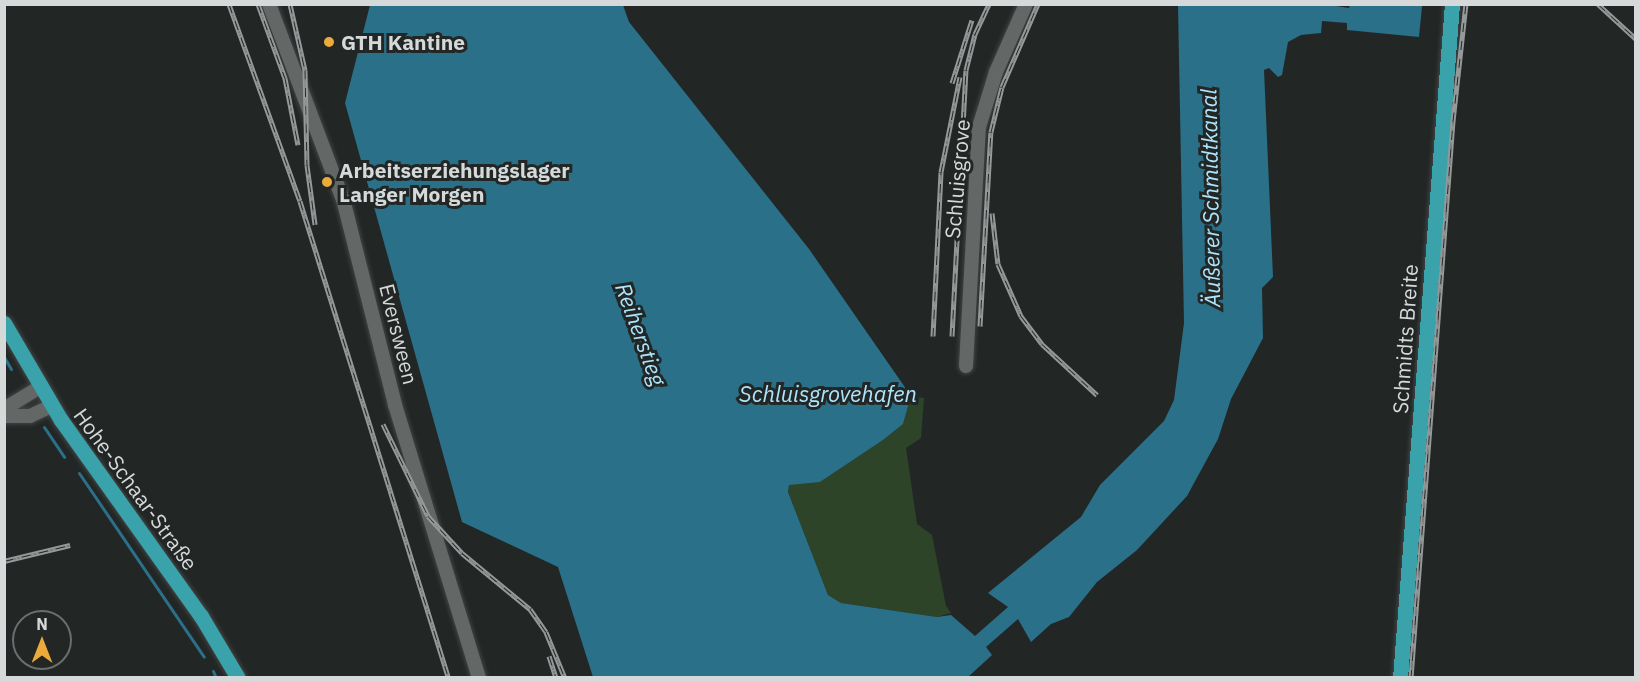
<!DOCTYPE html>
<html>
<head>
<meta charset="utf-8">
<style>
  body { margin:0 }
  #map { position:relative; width:1640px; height:682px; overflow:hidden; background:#222726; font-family:"IBM Plex Sans",sans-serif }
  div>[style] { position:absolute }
  .green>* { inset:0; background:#2d4428 }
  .water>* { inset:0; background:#2b7089 }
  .stream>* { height:3px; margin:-1.5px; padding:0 1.5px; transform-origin:1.5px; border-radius:1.5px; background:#2b7089 }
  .roads { filter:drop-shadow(0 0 2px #414444) drop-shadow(0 0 2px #414444) }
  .minor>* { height:14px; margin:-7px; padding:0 7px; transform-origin:7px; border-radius:7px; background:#636867 }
  .major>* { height:15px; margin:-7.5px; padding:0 7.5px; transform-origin:7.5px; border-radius:7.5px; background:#3aa2aa }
  .rail>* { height:5px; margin-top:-2.5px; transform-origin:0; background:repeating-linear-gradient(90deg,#222726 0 9px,#959999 0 18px); box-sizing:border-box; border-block:2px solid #959999 }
  .dots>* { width:16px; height:16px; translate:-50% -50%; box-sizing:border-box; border:3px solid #222726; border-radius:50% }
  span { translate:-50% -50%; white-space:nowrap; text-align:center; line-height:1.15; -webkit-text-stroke:6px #222726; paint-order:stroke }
  .poi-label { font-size:21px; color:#d6d9d9; font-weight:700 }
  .left { translate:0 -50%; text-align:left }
  .street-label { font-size:21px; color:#d6d9d9 }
  .water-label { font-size:22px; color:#ade5fd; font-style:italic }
  .frame { position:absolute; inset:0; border:6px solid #d6d9d9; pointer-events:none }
  .north { position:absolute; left:12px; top:610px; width:60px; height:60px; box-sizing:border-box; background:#222726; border:2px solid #6a6e6e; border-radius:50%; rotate:0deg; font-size:16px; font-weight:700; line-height:24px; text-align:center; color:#d6d9d9 }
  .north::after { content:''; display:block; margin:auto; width:21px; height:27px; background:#ebaa39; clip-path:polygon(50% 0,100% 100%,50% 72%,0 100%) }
</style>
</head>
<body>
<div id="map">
  <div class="green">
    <div style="clip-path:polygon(911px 396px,924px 398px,921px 438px,906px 448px,917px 524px,932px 535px,946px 606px,951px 613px,937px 617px,841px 603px,828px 595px,788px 492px,789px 484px,796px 482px,820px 482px,883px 440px,903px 424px)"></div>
  </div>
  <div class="water">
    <div style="clip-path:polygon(1323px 4px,1349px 8px,1350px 4px,1422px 6px,1419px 37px,1347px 30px,1347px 23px,1322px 21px,1321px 33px,1301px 35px,1288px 42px,1282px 75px,1278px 77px,1269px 68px,1264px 70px,1273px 277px,1262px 288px,1263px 338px,1231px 399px,1218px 439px,1187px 496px,1137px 550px,1097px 582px,1069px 617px,1051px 624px,1031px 642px,1018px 619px,986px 647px,992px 655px,968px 677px,593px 677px,558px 567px,462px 522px,345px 103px,370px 5px,623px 5px,629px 22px,809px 249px,911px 396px,903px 424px,883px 440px,820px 482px,789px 485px,788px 492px,828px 595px,841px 603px,937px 617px,951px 615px,975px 636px,1008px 607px,988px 593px,1081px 517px,1100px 485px,1164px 421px,1174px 400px,1184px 323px,1178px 5px)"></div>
  </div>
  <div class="stream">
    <div style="left:4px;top:357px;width:14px;rotate:60deg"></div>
    <div style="left:44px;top:427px;width:36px;rotate:56deg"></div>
    <div style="left:79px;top:473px;width:222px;rotate:55.8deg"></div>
    <div style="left:213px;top:671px;width:8px;rotate:67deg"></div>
  </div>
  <div class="roads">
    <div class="minor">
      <div style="left:269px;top:4px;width:213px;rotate:69.3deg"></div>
      <div style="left:344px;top:203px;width:208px;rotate:75.8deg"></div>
      <div style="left:395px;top:405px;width:286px;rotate:72.9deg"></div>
      <div style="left:966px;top:366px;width:239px;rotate:-86.9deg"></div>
      <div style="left:979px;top:127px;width:58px;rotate:-72.8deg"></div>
      <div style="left:996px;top:72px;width:74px;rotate:-66.2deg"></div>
      <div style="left:4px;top:409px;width:42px;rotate:-31.4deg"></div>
      <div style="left:4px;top:416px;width:26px"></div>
      <div style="left:30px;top:416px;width:23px;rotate:-25deg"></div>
    </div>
    <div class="major">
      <div style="left:4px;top:323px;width:113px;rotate:59.6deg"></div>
      <div style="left:61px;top:420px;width:241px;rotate:54.5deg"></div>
      <div style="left:201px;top:616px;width:72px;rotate:59.2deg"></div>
      <div style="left:1400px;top:678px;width:676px;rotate:-85.59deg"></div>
    </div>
  </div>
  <div class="rail">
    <div style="left:229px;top:4px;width:209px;rotate:70.2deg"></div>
    <div style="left:300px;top:201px;width:500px;rotate:72.7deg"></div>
    <div style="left:258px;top:4px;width:79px;rotate:70deg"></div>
    <div style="left:285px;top:78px;width:68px;rotate:79deg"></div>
    <div style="left:290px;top:4px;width:68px;rotate:77.2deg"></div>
    <div style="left:305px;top:70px;width:95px;rotate:88.8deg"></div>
    <div style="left:307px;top:165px;width:60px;rotate:82.3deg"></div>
    <div style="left:1598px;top:4px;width:52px;rotate:42.6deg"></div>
    <div style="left:952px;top:83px;width:66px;rotate:-72.4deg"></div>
    <div style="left:992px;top:213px;width:51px;rotate:83.3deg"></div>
    <div style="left:998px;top:264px;width:57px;rotate:66.1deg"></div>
    <div style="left:1021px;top:316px;width:35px;rotate:53deg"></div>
    <div style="left:1042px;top:344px;width:75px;rotate:42.8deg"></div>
    <div style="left:980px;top:326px;width:194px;rotate:-86.8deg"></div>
    <div style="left:991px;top:132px;width:46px;rotate:-76.3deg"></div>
    <div style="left:1002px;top:87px;width:90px;rotate:-66.6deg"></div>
    <div style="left:933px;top:336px;width:164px;rotate:-87.2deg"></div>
    <div style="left:941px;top:172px;width:97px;rotate:-78.7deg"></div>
    <div style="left:952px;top:336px;width:266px;rotate:-87deg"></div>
    <div style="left:966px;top:70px;width:37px;rotate:-76deg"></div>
    <div style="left:975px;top:34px;width:33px;rotate:-65deg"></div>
    <div style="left:383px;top:424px;width:102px;rotate:63.9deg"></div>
    <div style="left:428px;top:516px;width:50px;rotate:47.4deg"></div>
    <div style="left:462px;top:553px;width:88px;rotate:39.5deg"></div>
    <div style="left:530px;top:609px;width:28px;rotate:55deg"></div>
    <div style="left:546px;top:632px;width:50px;rotate:67.6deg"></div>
    <div style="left:4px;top:561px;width:68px;rotate:-13.6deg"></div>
    <div style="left:549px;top:656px;width:23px;rotate:72deg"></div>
    <div style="left:1411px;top:678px;width:559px;rotate:-85.69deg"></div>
    <div style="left:1453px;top:121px;width:118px;rotate:-83.7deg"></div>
  </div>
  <div class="dots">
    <div style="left:329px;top:42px;background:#ebaa39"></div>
    <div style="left:327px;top:182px;background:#ebaa39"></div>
  </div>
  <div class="poi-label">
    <span class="left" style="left:341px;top:42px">GTH Kantine</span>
    <span class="left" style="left:339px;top:182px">Arbeitserziehungslager<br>Langer Morgen</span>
  </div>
  <div class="street-label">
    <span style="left:957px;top:179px;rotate:-85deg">Schluisgrove</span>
    <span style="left:399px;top:334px;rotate:76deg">Eversween</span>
    <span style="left:1405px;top:339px;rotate:-86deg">Schmidts Breite</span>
    <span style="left:136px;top:489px;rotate:54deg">Hohe-Schaar-Straße</span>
  </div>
  <div class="water-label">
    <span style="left:1210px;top:198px;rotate:-91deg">Äußerer Schmidtkanal</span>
    <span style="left:641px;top:334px;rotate:70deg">Reiherstieg</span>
    <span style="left:828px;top:394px">Schluisgrovehafen</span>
  </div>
  <div class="frame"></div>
  <div class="north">N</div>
</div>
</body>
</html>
